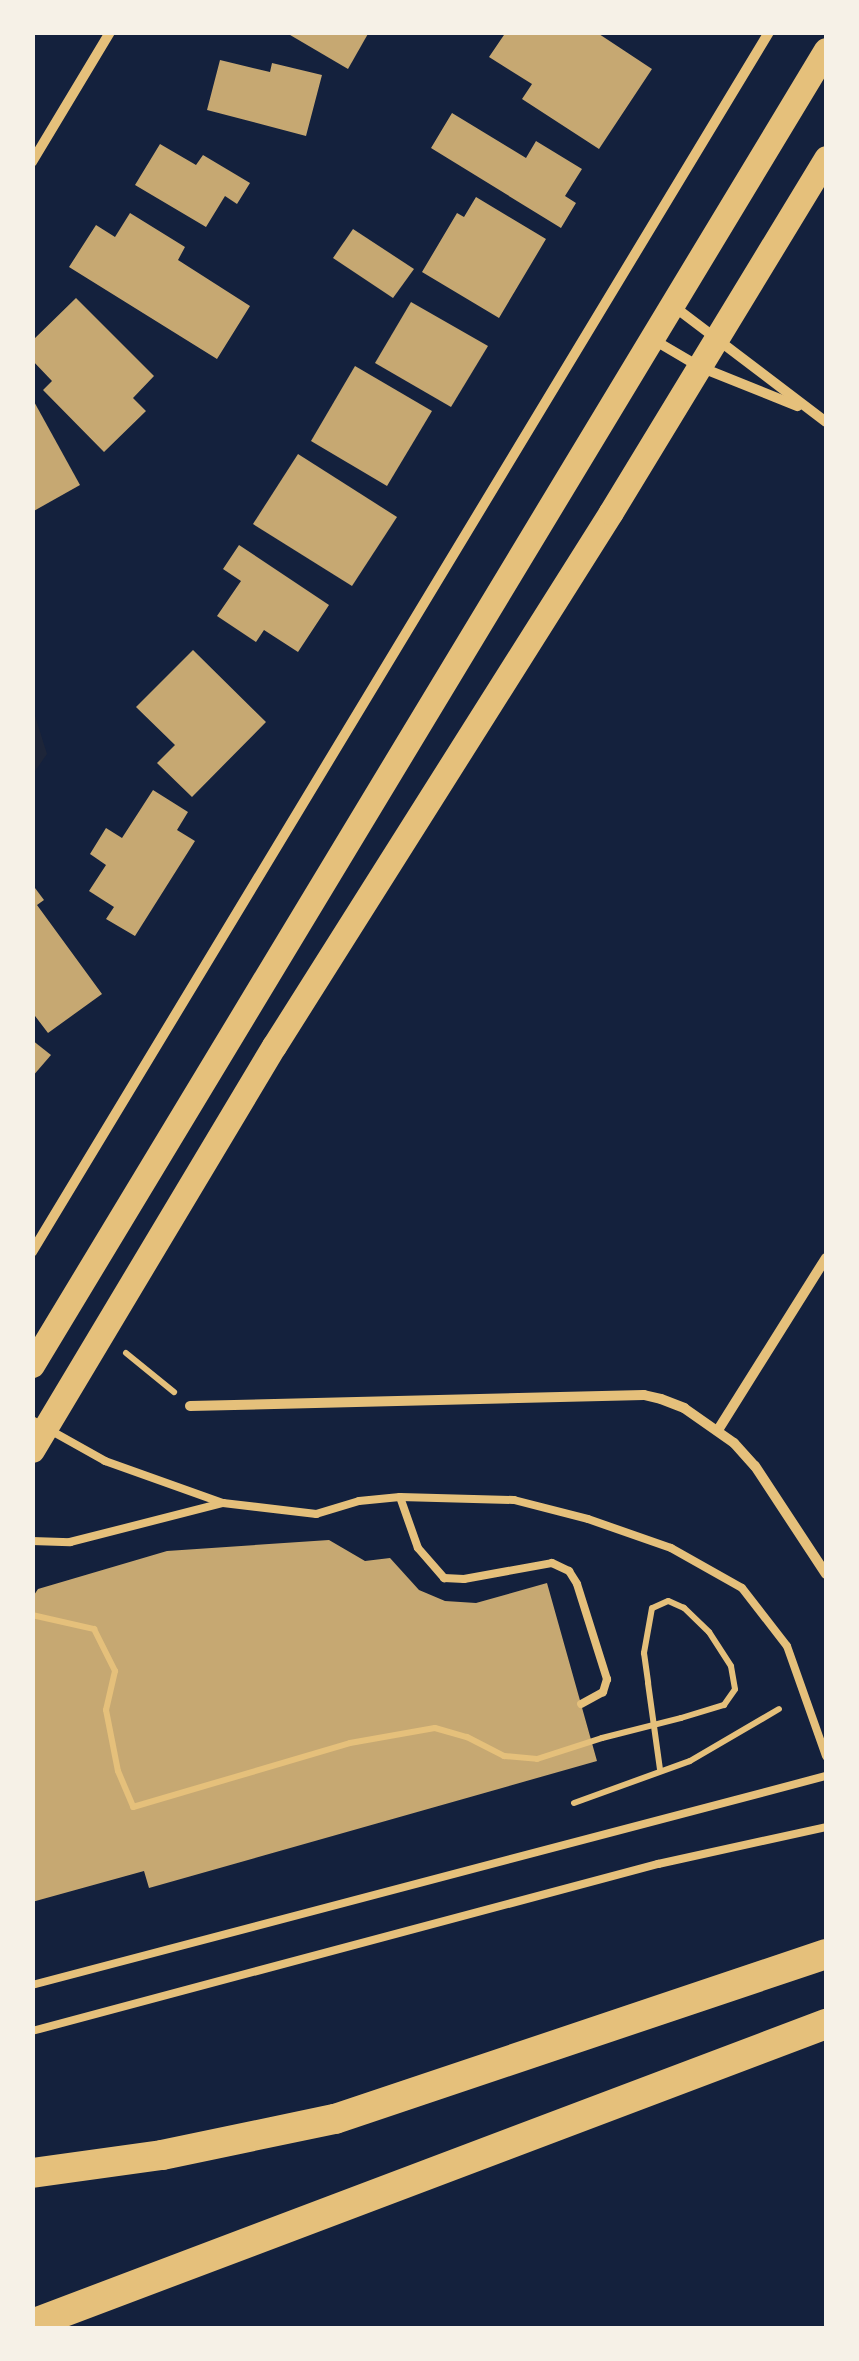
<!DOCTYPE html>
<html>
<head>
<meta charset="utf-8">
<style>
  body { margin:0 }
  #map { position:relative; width:859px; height:2361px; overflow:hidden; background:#14213d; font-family:"Alegreya Sans",sans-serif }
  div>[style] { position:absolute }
  .green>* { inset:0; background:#1d2539 }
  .building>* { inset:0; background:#c6a872 }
  .path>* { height:6px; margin:-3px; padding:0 3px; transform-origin:3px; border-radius:3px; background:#e5c07b }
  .service>* { height:8px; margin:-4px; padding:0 4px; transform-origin:4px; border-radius:4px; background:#e5c07b }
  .minor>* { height:10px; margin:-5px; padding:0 5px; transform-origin:5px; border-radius:5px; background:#e5c07b }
  .primary>* { height:25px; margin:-12.5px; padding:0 12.5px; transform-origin:12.5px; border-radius:12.5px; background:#e5c07b }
  .motorway>* { height:30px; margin:-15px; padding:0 15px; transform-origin:15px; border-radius:15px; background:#e5c07b }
  span { translate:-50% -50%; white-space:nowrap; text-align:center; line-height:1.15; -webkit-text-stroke:9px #f6f1e7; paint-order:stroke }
  .frame { position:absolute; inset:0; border:35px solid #f6f1e7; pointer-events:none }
</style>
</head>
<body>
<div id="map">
  <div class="green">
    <div style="clip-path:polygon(32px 706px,47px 754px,33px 774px,32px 774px)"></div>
  </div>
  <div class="building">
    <div style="clip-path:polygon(285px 32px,369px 32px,348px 69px)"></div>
    <div style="clip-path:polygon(506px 32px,596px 32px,652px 69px,599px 149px,522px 99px,532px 84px,489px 57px)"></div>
    <div style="clip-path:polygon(220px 60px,270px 72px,272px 63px,322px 75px,306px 136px,207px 110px)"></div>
    <div style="clip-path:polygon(452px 113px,526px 158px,536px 141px,582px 169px,565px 196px,576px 203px,561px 228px,431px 148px)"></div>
    <div style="clip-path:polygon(160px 144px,196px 165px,203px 155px,250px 183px,237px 204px,225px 196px,206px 227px,135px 185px)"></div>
    <div style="clip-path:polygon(476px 197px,546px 239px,499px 318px,422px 272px,457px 213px,464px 217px)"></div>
    <div style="clip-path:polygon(130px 213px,185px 247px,178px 260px,250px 306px,217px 359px,69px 267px,96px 225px,115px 237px)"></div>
    <div style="clip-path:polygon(353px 229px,414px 269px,393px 298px,333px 258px)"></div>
    <div style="clip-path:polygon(76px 298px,154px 376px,133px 398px,146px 411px,104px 452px,43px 390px,52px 381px,32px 360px,32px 341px)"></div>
    <div style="clip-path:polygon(411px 302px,488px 346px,451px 407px,375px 363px)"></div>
    <div style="clip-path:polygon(355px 366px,432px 411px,387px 486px,311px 441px)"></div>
    <div style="clip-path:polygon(32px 398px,80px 485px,32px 512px)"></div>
    <div style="clip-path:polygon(298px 454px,397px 517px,352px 586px,253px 524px)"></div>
    <div style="clip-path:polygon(239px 545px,329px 605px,298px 652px,264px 630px,256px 642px,217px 616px,241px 581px,223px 569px)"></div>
    <div style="clip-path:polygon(193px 650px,266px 722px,192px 797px,157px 763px,175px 745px,136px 707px)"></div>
    <div style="clip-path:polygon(153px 790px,188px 812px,177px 830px,195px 841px,135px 936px,106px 919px,114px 907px,89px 891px,106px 865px,90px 854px,106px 828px,122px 838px)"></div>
    <div style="clip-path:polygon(32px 884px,44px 900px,37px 905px,102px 994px,48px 1033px,32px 1012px)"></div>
    <div style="clip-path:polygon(32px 1040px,51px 1055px,32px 1077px)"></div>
    <div style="clip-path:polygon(329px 1540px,365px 1561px,390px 1558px,419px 1590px,445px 1601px,476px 1603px,547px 1583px,597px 1761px,149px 1888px,144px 1871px,32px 1902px,32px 1598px,38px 1589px,167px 1551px)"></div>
  </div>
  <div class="path">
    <div style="left:126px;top:1353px;width:62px;rotate:39.1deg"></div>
    <div style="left:32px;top:1615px;width:64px;rotate:12.7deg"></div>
    <div style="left:94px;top:1629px;width:47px;rotate:63.4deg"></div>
    <div style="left:115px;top:1671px;width:40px;rotate:103deg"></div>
    <div style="left:106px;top:1710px;width:62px;rotate:78.9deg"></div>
    <div style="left:118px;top:1771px;width:39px;rotate:67deg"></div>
    <div style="left:133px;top:1807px;width:226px;rotate:-16.4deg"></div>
    <div style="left:350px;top:1743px;width:86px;rotate:-10deg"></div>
    <div style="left:435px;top:1728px;width:33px;rotate:16deg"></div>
    <div style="left:467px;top:1737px;width:42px;rotate:27.2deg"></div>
    <div style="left:504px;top:1756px;width:33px;rotate:5deg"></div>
    <div style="left:537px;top:1759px;width:68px;rotate:-17.9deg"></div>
    <div style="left:602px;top:1738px;width:81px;rotate:-14.2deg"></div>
    <div style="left:681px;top:1718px;width:45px;rotate:-16.8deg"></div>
    <div style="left:724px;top:1705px;width:19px;rotate:-55deg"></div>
    <div style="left:735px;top:1689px;width:23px;rotate:-100deg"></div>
    <div style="left:731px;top:1666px;width:40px;rotate:-122.9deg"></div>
    <div style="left:709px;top:1632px;width:35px;rotate:-136deg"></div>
    <div style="left:684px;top:1608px;width:17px;rotate:-156deg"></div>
    <div style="left:668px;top:1601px;width:17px;rotate:156deg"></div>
    <div style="left:652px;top:1608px;width:46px;rotate:100.1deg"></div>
    <div style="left:644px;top:1653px;width:30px;rotate:82deg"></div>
    <div style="left:648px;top:1683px;width:87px;rotate:82.1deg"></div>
    <div style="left:574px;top:1803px;width:123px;rotate:-19.9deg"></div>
    <div style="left:690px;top:1761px;width:103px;rotate:-30.3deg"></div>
  </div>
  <div class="service">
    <div style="left:32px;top:1420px;width:84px;rotate:29.3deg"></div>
    <div style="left:105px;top:1461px;width:125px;rotate:19.6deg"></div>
    <div style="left:223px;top:1503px;width:94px;rotate:6.7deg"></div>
    <div style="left:316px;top:1514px;width:45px;rotate:-16.8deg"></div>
    <div style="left:359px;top:1501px;width:41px;rotate:-5.6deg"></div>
    <div style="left:400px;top:1497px;width:114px;rotate:1.5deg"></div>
    <div style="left:514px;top:1500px;width:76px;rotate:14.4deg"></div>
    <div style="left:588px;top:1519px;width:88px;rotate:19.3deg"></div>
    <div style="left:671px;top:1548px;width:81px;rotate:29.4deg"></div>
    <div style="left:742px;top:1588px;width:73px;rotate:52.2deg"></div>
    <div style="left:787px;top:1646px;width:117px;rotate:70.5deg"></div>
    <div style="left:400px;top:1497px;width:54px;rotate:70.6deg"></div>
    <div style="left:418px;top:1548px;width:40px;rotate:49deg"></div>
    <div style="left:444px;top:1578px;width:20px;rotate:3deg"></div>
    <div style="left:464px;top:1579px;width:89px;rotate:-10.3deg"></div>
    <div style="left:552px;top:1563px;width:19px;rotate:25deg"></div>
    <div style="left:569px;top:1571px;width:15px;rotate:58deg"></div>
    <div style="left:577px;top:1584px;width:100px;rotate:72.5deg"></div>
    <div style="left:607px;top:1679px;width:14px;rotate:107deg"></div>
    <div style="left:603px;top:1692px;width:25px;rotate:151deg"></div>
    <div style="left:32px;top:1541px;width:38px;rotate:2deg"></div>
    <div style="left:70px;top:1542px;width:158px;rotate:-14.3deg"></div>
    <div style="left:32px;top:1985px;width:821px;rotate:-14.75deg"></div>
    <div style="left:32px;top:2031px;width:648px;rotate:-14.94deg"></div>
    <div style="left:658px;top:1864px;width:172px;rotate:-12.4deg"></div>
  </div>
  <div class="minor">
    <div style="left:32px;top:162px;width:152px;rotate:-59deg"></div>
    <div style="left:672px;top:305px;width:193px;rotate:37.2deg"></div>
    <div style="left:654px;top:340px;width:53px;rotate:30.4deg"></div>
    <div style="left:700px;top:367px;width:105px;rotate:21.9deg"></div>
    <div style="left:32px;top:1252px;width:1425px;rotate:-58.86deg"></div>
    <div style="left:190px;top:1406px;width:454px;rotate:-1.4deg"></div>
    <div style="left:644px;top:1395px;width:17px;rotate:13deg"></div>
    <div style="left:661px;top:1399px;width:25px;rotate:21deg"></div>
    <div style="left:684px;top:1408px;width:61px;rotate:35deg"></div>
    <div style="left:734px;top:1443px;width:31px;rotate:48deg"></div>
    <div style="left:755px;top:1466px;width:129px;rotate:56.7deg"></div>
    <div style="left:718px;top:1430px;width:203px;rotate:-57.9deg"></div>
  </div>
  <div class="primary">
    <div style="left:32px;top:1365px;width:1536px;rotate:-58.88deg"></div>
    <div style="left:32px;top:1450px;width:471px;rotate:-59.1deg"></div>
    <div style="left:274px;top:1046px;width:631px;rotate:-57.74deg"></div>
    <div style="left:611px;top:512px;width:414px;rotate:-58.7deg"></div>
  </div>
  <div class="motorway">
    <div style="left:32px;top:2173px;width:131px;rotate:-7.9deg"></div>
    <div style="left:162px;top:2155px;width:177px;rotate:-11.8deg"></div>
    <div style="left:335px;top:2119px;width:518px;rotate:-18.57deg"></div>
    <div style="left:32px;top:2324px;width:849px;rotate:-20.7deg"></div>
  </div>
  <div class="frame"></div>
</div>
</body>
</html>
